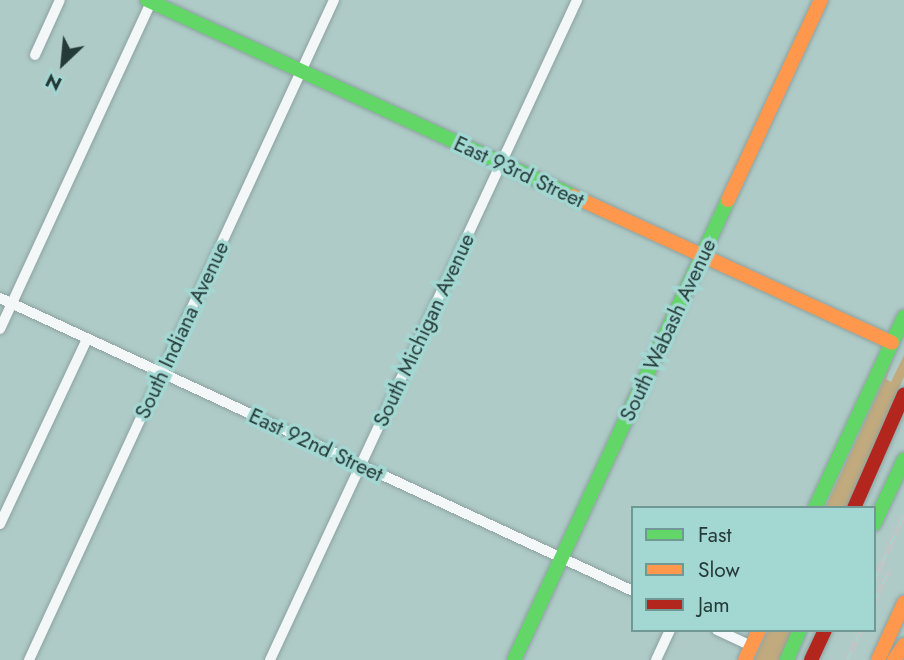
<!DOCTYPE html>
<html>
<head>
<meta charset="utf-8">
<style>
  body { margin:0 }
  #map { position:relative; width:904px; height:660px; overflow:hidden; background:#afcbc8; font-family:Jost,sans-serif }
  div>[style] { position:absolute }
  .green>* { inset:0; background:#c1aa7d }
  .roads { filter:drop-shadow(0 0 2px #8ca2a0) drop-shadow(0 0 2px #8ca2a0) }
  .street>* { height:10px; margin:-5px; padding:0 5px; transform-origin:5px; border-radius:5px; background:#f3f7f7 }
  .fast>* { height:14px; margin:-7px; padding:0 7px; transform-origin:7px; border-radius:7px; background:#63d668 }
  .slow>* { height:14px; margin:-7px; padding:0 7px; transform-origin:7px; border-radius:7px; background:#ff974d }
  .jam>* { height:14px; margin:-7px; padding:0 7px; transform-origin:7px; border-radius:7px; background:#b3261e }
  .rail>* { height:6px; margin-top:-3px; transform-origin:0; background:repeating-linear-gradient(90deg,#a3d7d2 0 10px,#bec6c5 0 20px); box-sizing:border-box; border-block:2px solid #bec6c5 }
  span { translate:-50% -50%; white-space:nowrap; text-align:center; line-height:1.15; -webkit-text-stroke:7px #a3d7d2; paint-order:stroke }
  .street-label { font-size:21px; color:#243a38 }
  .legend { position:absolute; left:631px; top:506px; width:245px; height:126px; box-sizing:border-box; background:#a3d7d2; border:2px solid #709894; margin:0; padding:9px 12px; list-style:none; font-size:21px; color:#243a38 }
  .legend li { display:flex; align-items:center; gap:14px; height:35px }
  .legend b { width:35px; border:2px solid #709894 }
  .north { position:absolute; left:28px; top:28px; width:70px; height:70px; -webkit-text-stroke:5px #a3d7d2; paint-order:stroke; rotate:206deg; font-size:19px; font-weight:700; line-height:28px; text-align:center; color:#243a38 }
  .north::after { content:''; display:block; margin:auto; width:24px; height:32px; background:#243a38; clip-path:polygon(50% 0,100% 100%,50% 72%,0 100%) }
</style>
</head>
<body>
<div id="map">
  <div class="green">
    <div style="clip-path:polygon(904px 355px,904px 377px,847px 508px,825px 508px,893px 360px,886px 379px,891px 382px)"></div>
    <div style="clip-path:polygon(768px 630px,793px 630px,780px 660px,754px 660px)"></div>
  </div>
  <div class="roads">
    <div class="street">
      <div style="left:35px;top:55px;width:60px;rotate:-65.6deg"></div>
      <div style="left:0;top:298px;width:698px;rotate:24.84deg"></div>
      <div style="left:0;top:329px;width:362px;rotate:-65.2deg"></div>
      <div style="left:0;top:524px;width:204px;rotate:-64.8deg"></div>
      <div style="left:717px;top:630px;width:38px;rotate:25deg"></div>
      <div style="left:29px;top:660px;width:727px;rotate:-65.2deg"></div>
      <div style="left:270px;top:660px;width:728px;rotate:-65.05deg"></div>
      <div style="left:656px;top:660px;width:33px;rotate:-65deg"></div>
    </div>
    <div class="fast">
      <div style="left:147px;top:0;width:469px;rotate:24.7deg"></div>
      <div style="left:815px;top:508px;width:211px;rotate:-65deg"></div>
      <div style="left:874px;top:524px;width:71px;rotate:-64.9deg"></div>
      <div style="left:514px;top:660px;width:507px;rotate:-65.05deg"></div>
      <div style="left:787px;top:660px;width:33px;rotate:-67deg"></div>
    </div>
    <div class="slow">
      <div style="left:573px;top:196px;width:351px;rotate:24.7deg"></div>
      <div style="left:728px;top:200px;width:221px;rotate:-65.1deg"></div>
      <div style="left:745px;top:660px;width:33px;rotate:-65deg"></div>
      <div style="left:878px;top:660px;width:63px;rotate:-65.5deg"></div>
      <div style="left:894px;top:660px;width:18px;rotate:-56deg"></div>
    </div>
    <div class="jam">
      <div style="left:854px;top:508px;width:124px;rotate:-66.3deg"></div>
      <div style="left:811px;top:660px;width:33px;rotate:-65deg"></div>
    </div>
  </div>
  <div class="rail">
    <div style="left:874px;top:581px;width:72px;rotate:-65.6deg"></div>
    <div style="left:874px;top:602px;width:34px;rotate:-64deg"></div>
    <div style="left:847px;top:660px;width:33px;rotate:-65deg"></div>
  </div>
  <div class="street-label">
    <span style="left:519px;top:172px;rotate:25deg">East 93rd Street</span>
    <span style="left:182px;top:330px;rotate:-65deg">South Indiana Avenue</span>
    <span style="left:424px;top:330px;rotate:-65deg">South Michigan Avenue</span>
    <span style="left:668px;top:330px;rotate:-65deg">South Wabash Avenue</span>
    <span style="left:316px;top:445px;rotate:25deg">East 92nd Street</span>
  </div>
  <ul class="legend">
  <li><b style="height:9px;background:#63d668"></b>Fast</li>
  <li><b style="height:9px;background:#ff974d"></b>Slow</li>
  <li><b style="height:9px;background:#b3261e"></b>Jam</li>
  </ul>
  <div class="north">N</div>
</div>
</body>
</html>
